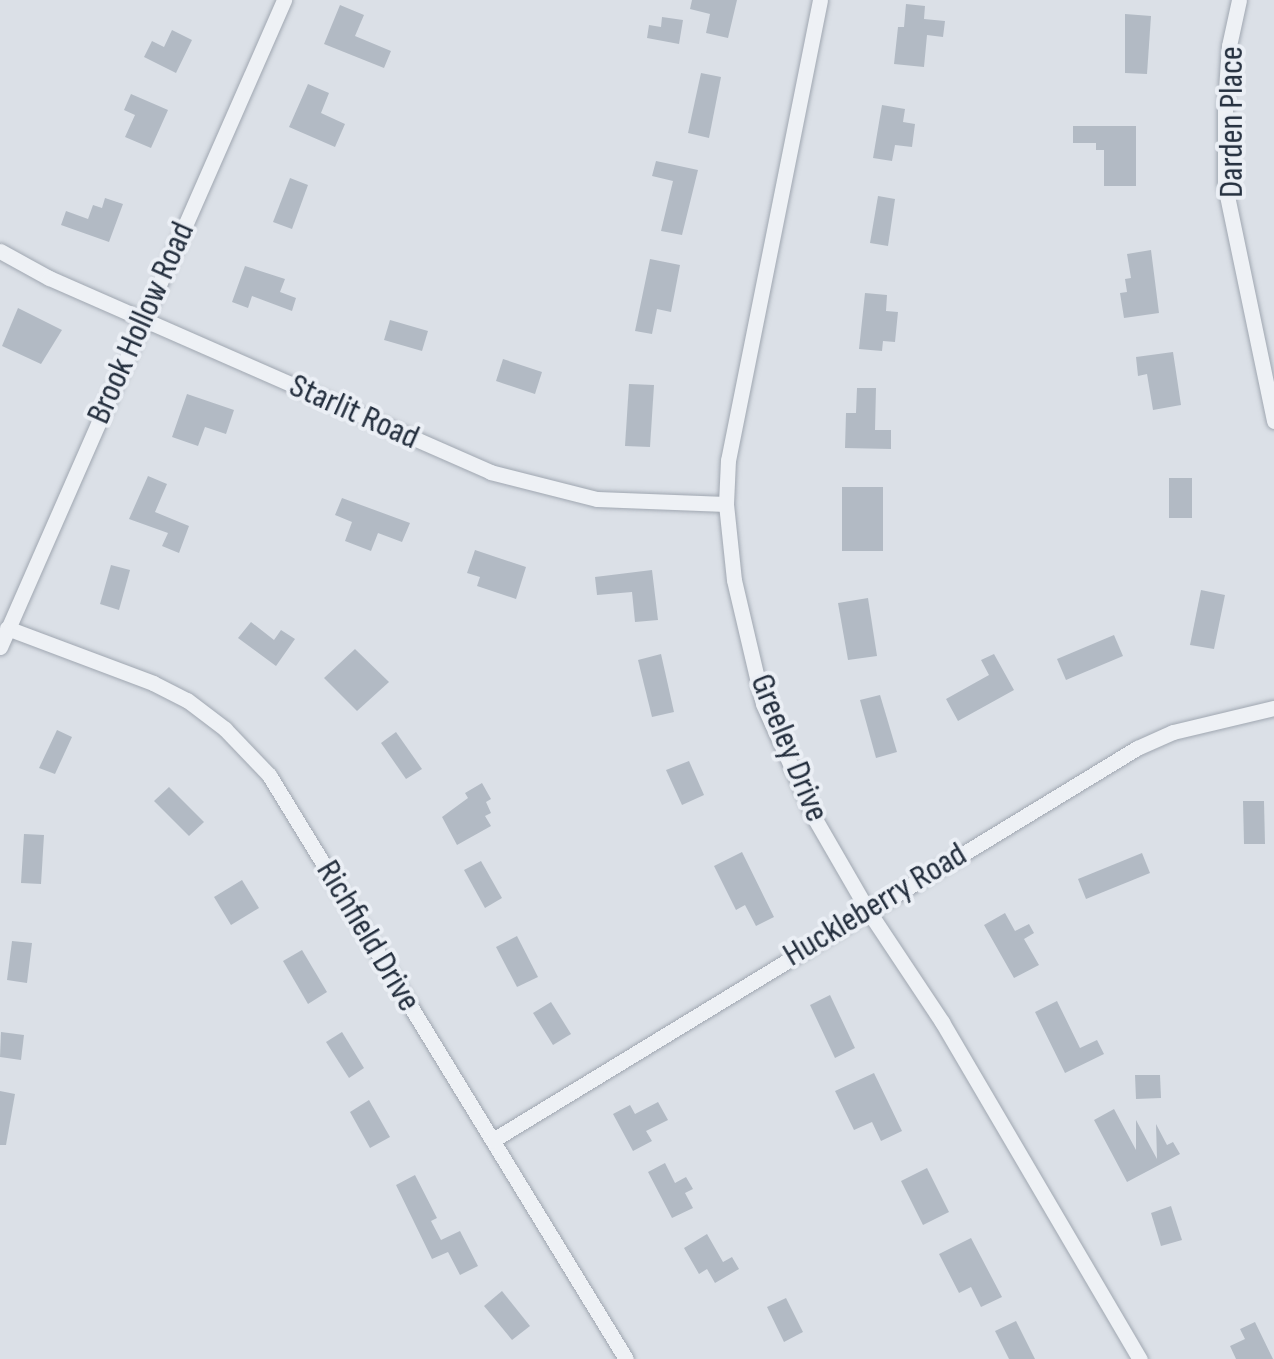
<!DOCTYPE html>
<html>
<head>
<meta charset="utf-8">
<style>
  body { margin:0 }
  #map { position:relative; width:1274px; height:1359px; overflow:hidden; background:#dbe0e7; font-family:"Sofia Sans Condensed",sans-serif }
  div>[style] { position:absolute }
  .building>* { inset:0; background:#b2bac4 }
  .roads { filter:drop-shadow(0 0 2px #a0a7b1) drop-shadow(0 0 2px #a0a7b1) }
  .minor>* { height:15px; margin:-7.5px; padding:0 7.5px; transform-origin:7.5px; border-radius:7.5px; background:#eef1f5 }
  span { translate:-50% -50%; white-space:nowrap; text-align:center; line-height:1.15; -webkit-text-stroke:8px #ebeff5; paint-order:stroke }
  .street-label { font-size:35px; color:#242f3e }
</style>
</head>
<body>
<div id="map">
  <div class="building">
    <div style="clip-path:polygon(692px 0,737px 0,728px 38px,706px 33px,710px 14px,690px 9px)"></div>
    <div style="clip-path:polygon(906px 4px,925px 6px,924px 19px,945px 21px,943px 37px,927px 35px,924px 67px,894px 64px,898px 27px,904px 27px)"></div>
    <div style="clip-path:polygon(340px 5px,364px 15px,355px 36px,391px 51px,384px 68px,324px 44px)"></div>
    <div style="clip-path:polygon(1125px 14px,1151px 16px,1147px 74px,1125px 73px)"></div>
    <div style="clip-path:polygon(662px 17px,683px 20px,679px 44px,647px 38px,649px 25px,661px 27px)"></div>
    <div style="clip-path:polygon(172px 30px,192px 40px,176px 73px,144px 57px,152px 41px,164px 47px)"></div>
    <div style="clip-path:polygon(701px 73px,721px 77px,709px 138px,688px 133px)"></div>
    <div style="clip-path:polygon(308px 84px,329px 93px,321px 113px,345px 124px,335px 147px,289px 127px)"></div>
    <div style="clip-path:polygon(131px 94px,168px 110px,151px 148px,125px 137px,135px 115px,124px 110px)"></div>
    <div style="clip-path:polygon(882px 105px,905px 109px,903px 122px,915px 124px,912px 147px,895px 145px,892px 161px,873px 158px)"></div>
    <div style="clip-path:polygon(1073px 126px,1136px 126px,1136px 186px,1104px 186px,1104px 150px,1096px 150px,1096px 143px,1073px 143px)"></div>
    <div style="clip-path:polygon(656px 161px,698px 170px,682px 235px,661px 231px,673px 181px,652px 176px)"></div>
    <div style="clip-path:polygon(290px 178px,308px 185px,292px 229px,273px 222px)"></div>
    <div style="clip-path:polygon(878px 196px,895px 199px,888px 246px,870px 243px)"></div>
    <div style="clip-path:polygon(105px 198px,123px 204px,109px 242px,61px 225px,66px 211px,88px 219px,93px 205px,102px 208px)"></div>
    <div style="clip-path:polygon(1151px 250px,1159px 313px,1124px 318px,1120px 293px,1127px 292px,1125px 279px,1131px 278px,1127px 254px)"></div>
    <div style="clip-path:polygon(650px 259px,680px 265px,671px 312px,657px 309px,652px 334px,635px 331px)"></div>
    <div style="clip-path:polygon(245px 266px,285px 279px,280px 292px,296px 298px,292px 311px,252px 296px,248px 308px,232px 302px)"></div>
    <div style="clip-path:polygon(865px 293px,887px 295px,886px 311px,898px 312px,895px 342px,883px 341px,882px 351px,859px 349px)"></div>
    <div style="clip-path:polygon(18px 308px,62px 330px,41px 364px,2px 346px)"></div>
    <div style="clip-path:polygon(390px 320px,428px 331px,422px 351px,384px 340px)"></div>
    <div style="clip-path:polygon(1173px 352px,1181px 405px,1153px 410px,1147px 374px,1138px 376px,1136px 357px)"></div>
    <div style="clip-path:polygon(503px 359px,542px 372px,535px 394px,496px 381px)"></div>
    <div style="clip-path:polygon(629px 384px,654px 385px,650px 447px,625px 446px)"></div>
    <div style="clip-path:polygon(857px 388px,876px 388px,875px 430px,891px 430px,891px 449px,845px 448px,846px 413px,856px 413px)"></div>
    <div style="clip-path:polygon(187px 394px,234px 410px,226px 434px,205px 427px,198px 446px,172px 437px)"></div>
    <div style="clip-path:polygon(148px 476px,167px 484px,155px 512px,189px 526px,179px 553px,162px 546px,168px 533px,129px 519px)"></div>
    <div style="clip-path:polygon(1169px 478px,1192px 478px,1192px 518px,1169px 518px)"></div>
    <div style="clip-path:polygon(842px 487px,883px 487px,883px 551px,842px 551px)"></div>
    <div style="clip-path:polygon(342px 498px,410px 523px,402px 542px,378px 533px,371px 551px,345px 541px,352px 522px,335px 515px)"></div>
    <div style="clip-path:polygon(475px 550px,526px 567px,516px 599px,477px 586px,480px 577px,467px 573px)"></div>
    <div style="clip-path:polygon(111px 565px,130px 570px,119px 610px,100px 604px)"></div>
    <div style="clip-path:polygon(652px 570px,658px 620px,635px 622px,632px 592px,597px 595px,595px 577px)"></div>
    <div style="clip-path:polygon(1201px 590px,1225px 595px,1214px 649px,1190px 645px)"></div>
    <div style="clip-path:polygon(868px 598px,877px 656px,848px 660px,838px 603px)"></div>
    <div style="clip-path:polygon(251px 622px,274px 640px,281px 630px,295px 639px,276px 666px,238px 638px)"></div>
    <div style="clip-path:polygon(1114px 635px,1123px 656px,1066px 680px,1057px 659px)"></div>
    <div style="clip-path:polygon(355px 649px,389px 682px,357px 711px,324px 678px)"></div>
    <div style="clip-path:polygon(661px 654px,674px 712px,652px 717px,638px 660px)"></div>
    <div style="clip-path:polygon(994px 654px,1014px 690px,958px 721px,946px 699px,989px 675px,981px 660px)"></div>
    <div style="clip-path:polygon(880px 695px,897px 752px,876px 758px,860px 700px)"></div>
    <div style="clip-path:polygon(57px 730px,72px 737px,55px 774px,39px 768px)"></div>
    <div style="clip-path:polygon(396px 732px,422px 769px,406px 779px,381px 743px)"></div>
    <div style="clip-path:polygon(689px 761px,704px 795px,682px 805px,666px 770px)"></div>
    <div style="clip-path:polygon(482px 783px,491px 799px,486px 802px,491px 813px,485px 816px,491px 826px,457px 845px,442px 817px,468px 798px,465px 793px)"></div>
    <div style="clip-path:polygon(169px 787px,204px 822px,189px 836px,154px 801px)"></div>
    <div style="clip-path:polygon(1243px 801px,1264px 801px,1265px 844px,1244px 844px)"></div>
    <div style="clip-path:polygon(24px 834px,44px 835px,41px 884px,21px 883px)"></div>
    <div style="clip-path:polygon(742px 852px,774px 917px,756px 926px,745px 905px,736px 910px,714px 866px)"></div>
    <div style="clip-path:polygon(1142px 853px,1150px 873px,1086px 899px,1078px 879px)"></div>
    <div style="clip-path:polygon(481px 861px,502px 898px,485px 908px,464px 870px)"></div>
    <div style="clip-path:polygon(242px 880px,259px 908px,231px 925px,214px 897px)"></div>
    <div style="clip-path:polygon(1005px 913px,1015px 931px,1029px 924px,1034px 933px,1024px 939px,1039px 965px,1014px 978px,984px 925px)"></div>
    <div style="clip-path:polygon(517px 936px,538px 977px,517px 987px,496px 947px)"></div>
    <div style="clip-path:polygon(12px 941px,32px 943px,27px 983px,7px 980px)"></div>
    <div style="clip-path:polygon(302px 950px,327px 992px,308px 1004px,283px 961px)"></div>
    <div style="clip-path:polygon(830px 995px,855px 1048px,835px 1058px,810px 1005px)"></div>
    <div style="clip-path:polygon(1057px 1001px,1080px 1048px,1097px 1040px,1104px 1054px,1065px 1073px,1035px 1012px)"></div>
    <div style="clip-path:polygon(551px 1002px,571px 1034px,553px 1045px,533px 1013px)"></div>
    <div style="clip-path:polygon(1px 1032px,24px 1035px,21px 1060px,0 1057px)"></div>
    <div style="clip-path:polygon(342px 1032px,364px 1068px,349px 1078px,326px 1042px)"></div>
    <div style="clip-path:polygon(874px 1073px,902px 1131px,881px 1141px,872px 1122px,854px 1130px,835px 1091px)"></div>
    <div style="clip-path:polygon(1135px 1075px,1160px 1075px,1161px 1098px,1136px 1099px)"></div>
    <div style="clip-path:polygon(0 1091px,15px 1094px,6px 1145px,0 1145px)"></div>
    <div style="clip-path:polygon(369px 1100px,390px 1137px,370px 1148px,350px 1112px)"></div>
    <div style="clip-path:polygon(658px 1102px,668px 1120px,646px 1131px,652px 1141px,633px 1151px,613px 1114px,630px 1105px,635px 1114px)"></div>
    <div style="clip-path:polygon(1114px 1109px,1136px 1150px,1136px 1120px,1157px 1159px,1156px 1124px,1167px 1145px,1173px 1142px,1180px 1154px,1127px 1182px,1094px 1120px)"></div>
    <div style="clip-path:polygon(665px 1163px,675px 1183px,686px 1177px,693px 1189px,685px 1193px,693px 1208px,672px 1218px,648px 1172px)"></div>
    <div style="clip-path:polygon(927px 1168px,949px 1212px,923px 1225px,901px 1181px)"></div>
    <div style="clip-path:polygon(415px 1175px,437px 1218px,431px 1221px,441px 1240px,460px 1231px,478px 1266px,460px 1275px,448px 1252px,432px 1259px,396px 1185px)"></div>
    <div style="clip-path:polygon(1171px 1206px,1182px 1240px,1161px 1246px,1151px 1213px)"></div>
    <div style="clip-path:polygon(707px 1234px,723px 1262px,732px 1257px,739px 1269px,715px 1283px,707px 1269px,699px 1274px,684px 1248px)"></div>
    <div style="clip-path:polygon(971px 1238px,1002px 1297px,981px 1307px,971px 1287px,959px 1293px,939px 1254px)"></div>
    <div style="clip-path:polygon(502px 1291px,530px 1326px,512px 1340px,484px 1306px)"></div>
    <div style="clip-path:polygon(786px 1298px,803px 1332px,784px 1342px,767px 1307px)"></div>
    <div style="clip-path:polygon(1016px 1321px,1035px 1359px,1009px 1359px,995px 1331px)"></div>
    <div style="clip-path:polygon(1255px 1322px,1273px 1359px,1236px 1359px,1230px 1346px,1245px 1339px,1240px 1329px)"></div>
  </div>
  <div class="roads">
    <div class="minor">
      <div style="left:820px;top:0;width:469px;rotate:101.3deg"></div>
      <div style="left:728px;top:460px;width:44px;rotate:92.6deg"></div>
      <div style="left:726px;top:504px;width:76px;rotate:84deg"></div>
      <div style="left:734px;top:580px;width:127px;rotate:76.8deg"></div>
      <div style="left:763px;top:704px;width:126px;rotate:65.7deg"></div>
      <div style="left:815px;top:819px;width:104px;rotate:60deg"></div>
      <div style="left:867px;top:909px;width:136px;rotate:56.4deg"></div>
      <div style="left:942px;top:1022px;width:391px;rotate:59.6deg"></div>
      <div style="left:1239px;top:0;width:47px;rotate:102.3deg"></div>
      <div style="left:1229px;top:46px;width:59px;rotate:93.9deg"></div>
      <div style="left:1225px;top:105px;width:81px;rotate:90deg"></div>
      <div style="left:1225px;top:186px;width:240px;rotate:78.2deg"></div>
      <div style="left:0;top:251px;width:56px;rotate:28.9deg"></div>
      <div style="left:49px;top:278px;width:482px;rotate:23.7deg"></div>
      <div style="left:490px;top:472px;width:110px;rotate:14.2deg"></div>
      <div style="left:597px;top:499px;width:129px;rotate:2.2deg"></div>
      <div style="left:7px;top:628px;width:156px;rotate:20.6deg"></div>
      <div style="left:153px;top:683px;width:38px;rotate:27deg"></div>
      <div style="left:187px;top:700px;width:48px;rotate:37.3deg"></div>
      <div style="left:225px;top:729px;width:64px;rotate:46.3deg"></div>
      <div style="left:269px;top:775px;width:684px;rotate:58.56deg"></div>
      <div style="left:0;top:647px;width:707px;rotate:-66.3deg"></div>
      <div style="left:493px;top:1140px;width:754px;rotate:-31.33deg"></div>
      <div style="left:1137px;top:748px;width:39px;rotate:-24deg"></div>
      <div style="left:1173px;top:732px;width:104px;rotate:-13.4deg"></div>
    </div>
  </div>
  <div class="street-label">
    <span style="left:1232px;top:122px;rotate:-90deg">Darden Place</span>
    <span style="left:141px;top:323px;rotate:-66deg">Brook Hollow Road</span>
    <span style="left:354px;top:412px;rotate:24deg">Starlit Road</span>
    <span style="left:789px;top:748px;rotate:68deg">Greeley Drive</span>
    <span style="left:875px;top:905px;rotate:-31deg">Huckleberry Road</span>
    <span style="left:368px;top:936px;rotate:59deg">Richfield Drive</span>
  </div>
</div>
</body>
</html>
